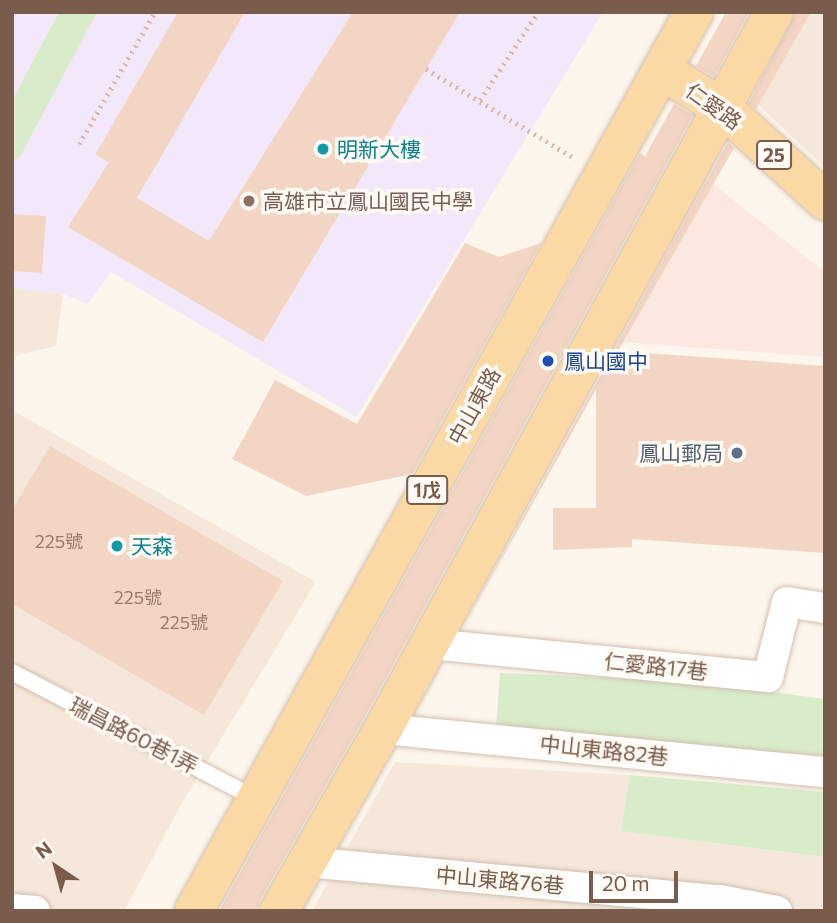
<!DOCTYPE html>
<html>
<head>
<meta charset="utf-8">
<style>
  body { margin:0 }
  #map { position:relative; width:837px; height:923px; overflow:hidden; background:#fdf6ec; font-family:Commissioner,"Noto Sans TC",sans-serif }
  div>[style] { position:absolute }
  .residential>* { inset:0; background:#f5e8da }
  .commercial>* { inset:0; background:#fde8e0 }
  .education>* { inset:0; background:#f3e8fa }
  .green>* { inset:0; background:#d8ecc9 }
  .building>* { inset:0; background:#f3d5c3 }
  .path>* { height:4.5px; margin-top:-2.25px; transform-origin:0; background:repeating-linear-gradient(90deg,#d9b8a5 0 2px,transparent 0 7px) }
  .roads { filter:drop-shadow(0 0 2px #d1beb0) drop-shadow(0 0 2px #d1beb0) }
  .service>* { height:16px; margin:-8px; padding:0 8px; transform-origin:8px; border-radius:8px; background:#fff }
  .minor>* { height:30px; margin:-15px; padding:0 15px; transform-origin:15px; border-radius:15px; background:#fff }
  .primary>* { height:38px; margin:-19px; padding:0 19px; transform-origin:19px; border-radius:19px; background:#fbd9a5 }
  .dots>* { width:19px; height:19px; translate:-50% -50%; box-sizing:border-box; border:4px solid #fffaf3; border-radius:50% }
  span { translate:-50% -50%; white-space:nowrap; text-align:center; line-height:1.15; -webkit-text-stroke:7px #fffaf3; paint-order:stroke }
  .number-label { font-size:18px; color:#987a6a }
  .number-label span { -webkit-text-stroke-width:0 }
  .shield-label span { padding:2px 5px; background:#fffaf3; border:2px solid; border-radius:5px; -webkit-text-stroke-width:0 }
  .shield-label { font-size:19px; color:#7a5c4d; font-weight:700 }
  .street-label { font-size:21px; color:#7a5c4d }
  .culture-label { font-size:21px; color:#0d838f }
  .left { translate:0 -50%; text-align:left }
  .education-label { font-size:21px; color:#785e54 }
  .transit-label { font-size:21px; color:#164399 }
  .service-label { font-size:21px; color:#4e5e75 }
  .right { translate:-100% -50%; text-align:right }
  .frame { position:absolute; inset:0; border:14px solid #7a5c4d; pointer-events:none }
  .north { position:absolute; left:21px; top:832px; width:70px; height:70px; -webkit-text-stroke:5px #fffaf3; paint-order:stroke; rotate:324deg; font-size:19px; font-weight:700; line-height:28px; text-align:center; color:#7a5c4d }
  .north::after { content:''; display:block; margin:auto; width:24px; height:32px; background:#7a5c4d; clip-path:polygon(50% 0,100% 100%,50% 72%,0 100%) }
  .scale { position:absolute; left:589px; top:871px; width:89px; height:32px; box-sizing:border-box; border:4px solid #7a5c4d; border-top:0; padding-left:9px; font-size:21px; line-height:24px; white-space:nowrap; color:#7a5c4d; -webkit-text-stroke:5px #fffaf3; paint-order:stroke }
</style>
</head>
<body>
<div id="map">
  <div class="residential">
    <div style="clip-path:polygon(802px 12px,825px 12px,825px 167px,753px 100px)"></div>
    <div style="clip-path:polygon(12px 288px,63px 294px,56px 346px,17px 355px,12px 369px)"></div>
    <div style="clip-path:polygon(12px 410px,316px 582px,182px 803px,124px 911px,12px 911px)"></div>
    <div style="clip-path:polygon(395px 762px,630px 775px,621px 831px,825px 857px,825px 911px,312px 911px)"></div>
  </div>
  <div class="commercial">
    <div style="clip-path:polygon(705px 178px,825px 272px,825px 357px,619px 342px)"></div>
  </div>
  <div class="education">
    <div style="clip-path:polygon(12px 12px,603px 12px,356px 417px,111px 272px,88px 304px,63px 294px,12px 288px)"></div>
  </div>
  <div class="green">
    <div style="clip-path:polygon(59px 12px,97px 12px,20px 157px,12px 162px,12px 101px)"></div>
    <div style="clip-path:polygon(500px 673px,699px 682px,825px 699px,825px 756px,496px 728px)"></div>
    <div style="clip-path:polygon(630px 775px,825px 792px,825px 857px,621px 831px)"></div>
  </div>
  <div class="building">
    <div style="clip-path:polygon(178px 12px,245px 12px,137px 198px,209px 241px,353px 12px,460px 12px,263px 342px,68px 227px,109px 162px,95px 155px)"></div>
    <div style="clip-path:polygon(726px 12px,749px 12px,714px 77px,696px 66px)"></div>
    <div style="clip-path:polygon(796px 12px,811px 12px,756px 109px,749px 103px)"></div>
    <div style="clip-path:polygon(674px 104px,693px 115px,364px 718px,260px 900px,257px 911px,219px 911px,640px 153px,645px 156px)"></div>
    <div style="clip-path:polygon(728px 142px,734px 148px,618px 351px,825px 366px,825px 553px,632px 539px,632px 547px,553px 550px,553px 508px,596px 508px,596px 389px,462px 630px)"></div>
    <div style="clip-path:polygon(12px 214px,46px 216px,42px 273px,12px 271px)"></div>
    <div style="clip-path:polygon(465px 243px,499px 257px,541px 243px,412px 474px,306px 496px,232px 459px,275px 380px,357px 424px)"></div>
    <div style="clip-path:polygon(50px 446px,283px 581px,204px 715px,12px 604px,12px 510px)"></div>
  </div>
  <div class="path">
    <div style="left:426px;top:69px;width:175px;rotate:31deg"></div>
    <div style="left:480px;top:100px;width:105px;rotate:-56.6deg"></div>
    <div style="left:79px;top:144px;width:152px;rotate:-60.1deg"></div>
  </div>
  <div class="roads">
    <div class="service">
      <div style="left:12px;top:672px;width:274px;rotate:27.4deg"></div>
    </div>
    <div class="minor">
      <div style="left:430px;top:644px;width:340px;rotate:5.6deg"></div>
      <div style="left:768px;top:677px;width:77px;rotate:-75.8deg"></div>
      <div style="left:787px;top:602px;width:38px;rotate:9deg"></div>
      <div style="left:383px;top:729px;width:444px;rotate:5.6deg"></div>
      <div style="left:307px;top:862px;width:415px;rotate:5.3deg"></div>
      <div style="left:720px;top:900px;width:58px;rotate:10.9deg"></div>
      <div style="left:12px;top:909px;width:23px;rotate:5deg"></div>
    </div>
    <div class="primary">
      <div style="left:663px;top:71px;width:72px;rotate:31.9deg"></div>
      <div style="left:724px;top:109px;width:137px;rotate:42.3deg"></div>
      <div style="left:194px;top:911px;width:1029px;rotate:-60.92deg"></div>
      <div style="left:279px;top:911px;width:210px;rotate:-60.3deg"></div>
      <div style="left:383px;top:729px;width:817px;rotate:-61.4deg"></div>
    </div>
  </div>
  <div class="dots">
    <div style="left:323px;top:149px;background:#0f9aa8"></div>
    <div style="left:249px;top:201px;background:#8d6e63"></div>
    <div style="left:548px;top:361px;background:#1a4fb4"></div>
    <div style="left:737px;top:453px;background:#5c6f8a"></div>
    <div style="left:117px;top:546px;background:#0f9aa8"></div>
  </div>
  <div class="number-label">
    <span style="left:59px;top:541px">225號</span>
    <span style="left:138px;top:597px">225號</span>
    <span style="left:184px;top:622px">225號</span>
  </div>
  <div class="shield-label">
    <span style="left:774px;top:155px">25</span>
    <span style="left:427px;top:490px">1戊</span>
  </div>
  <div class="street-label">
    <span style="left:714px;top:106px;rotate:36deg">仁愛路</span>
    <span style="left:474px;top:406px;rotate:-61deg">中山東路</span>
    <span style="left:656px;top:666px;rotate:6deg">仁愛路17巷</span>
    <span style="left:134px;top:735px;rotate:27deg">瑞昌路60巷1弄</span>
    <span style="left:604px;top:750px;rotate:6deg">中山東路82巷</span>
    <span style="left:500px;top:880px;rotate:5deg">中山東路76巷</span>
  </div>
  <div class="culture-label">
    <span class="left" style="left:337px;top:149px">明新大樓</span>
    <span class="left" style="left:131px;top:546px">天森</span>
  </div>
  <div class="education-label">
    <span class="left" style="left:263px;top:201px">高雄市立鳳山國民中學</span>
  </div>
  <div class="transit-label">
    <span class="left" style="left:564px;top:361px">鳳山國中</span>
  </div>
  <div class="service-label">
    <span class="right" style="left:723px;top:453px">鳳山郵局</span>
  </div>
  <div class="frame"></div>
  <div class="north">N</div>
  <div class="scale">20 m</div>
</div>
</body>
</html>
